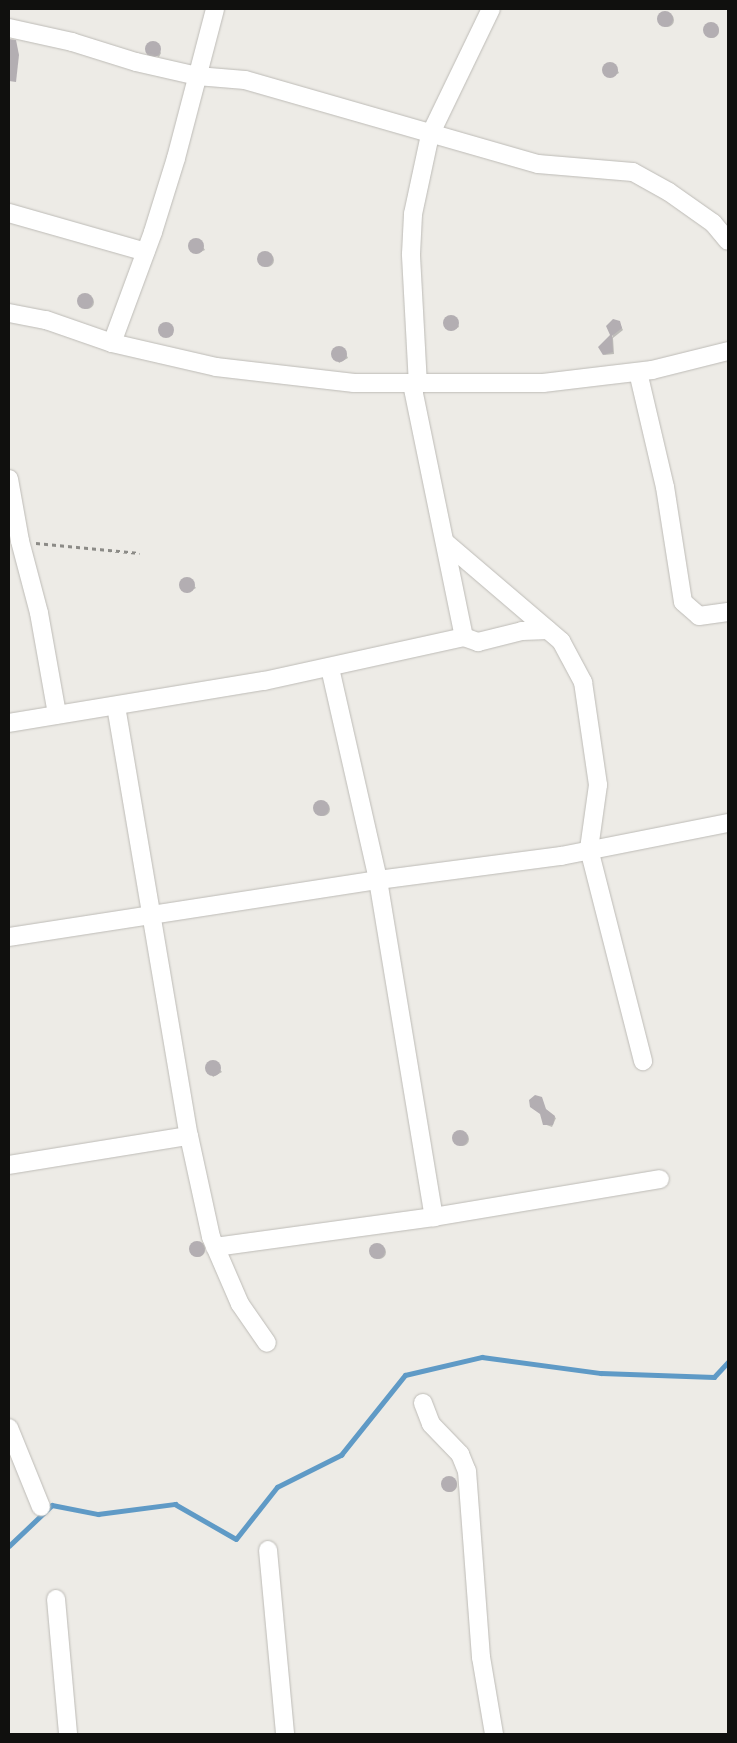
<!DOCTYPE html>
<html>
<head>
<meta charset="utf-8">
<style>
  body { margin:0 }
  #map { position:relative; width:737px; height:1743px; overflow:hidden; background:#edebe6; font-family:Arial,sans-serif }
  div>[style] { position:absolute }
  .shadow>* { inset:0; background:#0003 }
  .round { border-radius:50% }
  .stream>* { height:4.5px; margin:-2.25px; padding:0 2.25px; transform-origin:2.25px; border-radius:2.25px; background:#5f9ac6 }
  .building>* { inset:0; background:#b3aeb2 }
  .path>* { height:2.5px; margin-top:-1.25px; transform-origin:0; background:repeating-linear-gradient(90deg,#8c8b87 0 4px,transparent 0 8px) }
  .roads { filter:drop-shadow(0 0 1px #bdbbb6) drop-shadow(0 0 1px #bdbbb6) }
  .minor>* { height:18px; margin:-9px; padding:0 9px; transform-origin:9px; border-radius:9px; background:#fff }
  span { translate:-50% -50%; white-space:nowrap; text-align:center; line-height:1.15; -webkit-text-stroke:4px #faf8f3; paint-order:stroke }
  .frame { position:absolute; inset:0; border:10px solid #10100e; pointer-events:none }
</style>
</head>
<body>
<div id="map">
  <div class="shadow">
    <div class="round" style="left:660px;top:13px;width:14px;height:14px"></div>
    <div class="round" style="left:705px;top:24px;width:14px;height:14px"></div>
    <div style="clip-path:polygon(154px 43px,161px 53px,159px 57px,148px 53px,147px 47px)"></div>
    <div style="clip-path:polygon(609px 63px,615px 65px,619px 73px,610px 78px,605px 67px)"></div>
    <div style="clip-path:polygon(198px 239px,205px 250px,196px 254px,190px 244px)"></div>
    <div class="round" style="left:260px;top:253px;width:14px;height:14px"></div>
    <div class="round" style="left:80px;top:295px;width:14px;height:14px"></div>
    <div style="clip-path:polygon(450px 317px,456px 319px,459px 327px,451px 331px,445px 321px)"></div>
    <div style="clip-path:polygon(619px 322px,623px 330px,613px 338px,614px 354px,604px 355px)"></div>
    <div style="clip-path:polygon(169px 324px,173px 335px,163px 337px,161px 325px)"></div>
    <div style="clip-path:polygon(343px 348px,348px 358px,339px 363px,334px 352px)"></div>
    <div style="clip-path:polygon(188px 578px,196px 588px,187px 593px,182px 582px)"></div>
    <div class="round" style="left:316px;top:802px;width:14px;height:14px"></div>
    <div style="clip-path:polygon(214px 1062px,222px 1072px,213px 1077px,207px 1066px)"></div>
    <div style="clip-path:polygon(542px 1099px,546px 1111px,556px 1118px,552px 1127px,544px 1124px)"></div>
    <div class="round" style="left:455px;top:1132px;width:14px;height:14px"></div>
    <div class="round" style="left:191px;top:1243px;width:14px;height:14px"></div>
    <div class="round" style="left:372px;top:1245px;width:14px;height:14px"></div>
    <div class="round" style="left:443px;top:1478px;width:14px;height:14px"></div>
  </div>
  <div class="stream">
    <div style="left:9px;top:1546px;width:59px;rotate:-43.6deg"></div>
    <div style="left:52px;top:1505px;width:47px;rotate:11.1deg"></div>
    <div style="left:98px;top:1514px;width:78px;rotate:-7.4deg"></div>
    <div style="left:175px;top:1504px;width:70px;rotate:29.8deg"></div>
    <div style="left:236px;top:1539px;width:66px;rotate:-51.7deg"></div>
    <div style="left:277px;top:1487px;width:72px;rotate:-26.6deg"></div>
    <div style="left:341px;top:1455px;width:102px;rotate:-51.3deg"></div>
    <div style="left:405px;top:1375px;width:79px;rotate:-13.2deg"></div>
    <div style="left:482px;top:1357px;width:120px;rotate:7.7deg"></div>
    <div style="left:601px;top:1373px;width:113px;rotate:2deg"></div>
    <div style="left:714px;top:1377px;width:21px;rotate:-47deg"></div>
  </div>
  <div class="building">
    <div class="round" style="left:657px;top:11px;width:16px;height:16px"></div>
    <div class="round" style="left:703px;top:22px;width:16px;height:16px"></div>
    <div style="clip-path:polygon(9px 39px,16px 40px,19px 55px,16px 82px,9px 81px)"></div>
    <div class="round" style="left:145px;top:41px;width:16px;height:16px"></div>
    <div class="round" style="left:602px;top:62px;width:16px;height:16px"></div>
    <div class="round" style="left:188px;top:238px;width:16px;height:16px"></div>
    <div class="round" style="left:257px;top:251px;width:16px;height:16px"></div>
    <div class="round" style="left:77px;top:293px;width:16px;height:16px"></div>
    <div class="round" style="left:443px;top:315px;width:16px;height:16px"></div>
    <div style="clip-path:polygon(613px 319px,620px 321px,622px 328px,612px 336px,613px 352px,603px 355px,598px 347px,610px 335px,606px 326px)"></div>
    <div class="round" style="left:158px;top:322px;width:16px;height:16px"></div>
    <div class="round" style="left:331px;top:346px;width:16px;height:16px"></div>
    <div class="round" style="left:179px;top:577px;width:16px;height:16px"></div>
    <div class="round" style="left:313px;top:800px;width:16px;height:16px"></div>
    <div class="round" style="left:205px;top:1060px;width:16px;height:16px"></div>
    <div style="clip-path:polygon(535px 1095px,542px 1097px,546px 1109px,555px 1116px,553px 1125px,543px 1125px,540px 1114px,530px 1107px,529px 1100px)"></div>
    <div class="round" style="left:452px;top:1130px;width:16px;height:16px"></div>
    <div class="round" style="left:189px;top:1241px;width:16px;height:16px"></div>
    <div class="round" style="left:369px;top:1243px;width:16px;height:16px"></div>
    <div class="round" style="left:441px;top:1476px;width:16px;height:16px"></div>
  </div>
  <div class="path">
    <div style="left:36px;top:543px;width:104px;rotate:5.5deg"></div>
  </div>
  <div class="roads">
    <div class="minor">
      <div style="left:9px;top:28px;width:65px;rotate:12.5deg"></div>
      <div style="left:72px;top:42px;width:67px;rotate:17.4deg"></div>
      <div style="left:136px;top:62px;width:63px;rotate:12.9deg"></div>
      <div style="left:197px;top:76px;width:48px;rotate:4.8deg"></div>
      <div style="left:245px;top:80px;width:305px;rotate:16deg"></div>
      <div style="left:538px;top:164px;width:95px;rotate:4.8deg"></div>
      <div style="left:633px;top:172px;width:41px;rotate:29.1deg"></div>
      <div style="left:669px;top:192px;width:54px;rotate:35.2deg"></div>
      <div style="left:713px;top:223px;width:23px;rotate:50deg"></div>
      <div style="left:9px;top:213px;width:142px;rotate:15.9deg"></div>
      <div style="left:9px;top:313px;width:38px;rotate:11deg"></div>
      <div style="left:46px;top:320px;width:70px;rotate:19.2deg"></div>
      <div style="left:112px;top:343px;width:107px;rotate:13deg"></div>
      <div style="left:216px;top:367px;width:139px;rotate:6.6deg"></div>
      <div style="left:354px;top:383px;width:189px"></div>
      <div style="left:543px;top:383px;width:110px;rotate:-6.8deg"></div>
      <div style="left:652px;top:370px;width:78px;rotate:-14deg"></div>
      <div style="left:112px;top:343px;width:118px;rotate:-69.7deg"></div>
      <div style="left:153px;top:232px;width:77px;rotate:-72.7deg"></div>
      <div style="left:176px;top:158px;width:154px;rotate:-75.3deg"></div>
      <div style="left:638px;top:372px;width:118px;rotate:76.8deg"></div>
      <div style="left:665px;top:487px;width:116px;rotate:81.1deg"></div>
      <div style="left:683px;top:602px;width:21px;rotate:41deg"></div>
      <div style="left:699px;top:616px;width:29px;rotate:-8deg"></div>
      <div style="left:412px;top:384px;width:258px;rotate:78.4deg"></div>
      <div style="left:418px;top:385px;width:131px;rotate:-93.1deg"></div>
      <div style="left:411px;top:254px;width:40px;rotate:-87.1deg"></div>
      <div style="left:413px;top:214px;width:81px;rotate:-77.9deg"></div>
      <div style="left:430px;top:135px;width:140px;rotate:-64.2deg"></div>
      <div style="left:9px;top:479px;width:63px;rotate:79.9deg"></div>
      <div style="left:20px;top:541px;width:74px;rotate:75.2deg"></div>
      <div style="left:39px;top:613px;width:103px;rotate:79.9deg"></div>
      <div style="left:445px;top:542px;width:153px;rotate:40.5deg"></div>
      <div style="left:561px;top:641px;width:47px;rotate:61.8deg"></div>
      <div style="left:583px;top:682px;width:104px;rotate:81.7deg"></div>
      <div style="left:598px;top:785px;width:65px;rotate:98deg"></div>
      <div style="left:589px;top:849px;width:219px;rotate:75.7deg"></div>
      <div style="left:330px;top:668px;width:217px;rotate:77.2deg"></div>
      <div style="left:378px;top:880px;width:342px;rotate:80.6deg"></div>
      <div style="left:116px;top:706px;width:436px;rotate:80.4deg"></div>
      <div style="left:189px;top:1136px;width:103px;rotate:77.7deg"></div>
      <div style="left:211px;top:1237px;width:73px;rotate:66.6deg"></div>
      <div style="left:240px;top:1304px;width:47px;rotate:55.3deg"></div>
      <div style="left:9px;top:723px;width:258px;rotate:-9.4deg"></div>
      <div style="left:264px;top:681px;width:205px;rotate:-12.4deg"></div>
      <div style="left:464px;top:637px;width:15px;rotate:20deg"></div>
      <div style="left:478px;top:642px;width:45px;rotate:-14deg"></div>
      <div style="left:522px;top:631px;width:26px;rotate:-2deg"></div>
      <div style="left:9px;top:937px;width:373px;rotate:-8.8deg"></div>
      <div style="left:378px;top:880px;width:185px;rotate:-7.5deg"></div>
      <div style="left:561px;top:856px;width:170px;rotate:-11.2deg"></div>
      <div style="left:9px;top:1165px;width:182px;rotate:-9.2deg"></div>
      <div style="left:215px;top:1247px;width:221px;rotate:-7.8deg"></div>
      <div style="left:434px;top:1217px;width:229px;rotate:-9.5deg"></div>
      <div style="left:423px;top:1403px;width:22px;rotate:69deg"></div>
      <div style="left:431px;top:1424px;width:42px;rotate:46deg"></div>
      <div style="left:460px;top:1454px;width:18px;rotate:68deg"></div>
      <div style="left:467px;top:1471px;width:187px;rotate:85.7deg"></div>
      <div style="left:481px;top:1657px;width:78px;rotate:80.4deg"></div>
      <div style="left:9px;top:1428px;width:85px;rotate:67.9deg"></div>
      <div style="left:268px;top:1550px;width:185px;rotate:84.7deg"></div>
      <div style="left:56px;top:1599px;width:136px;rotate:84.9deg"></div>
    </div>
  </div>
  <div class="frame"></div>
</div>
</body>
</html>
